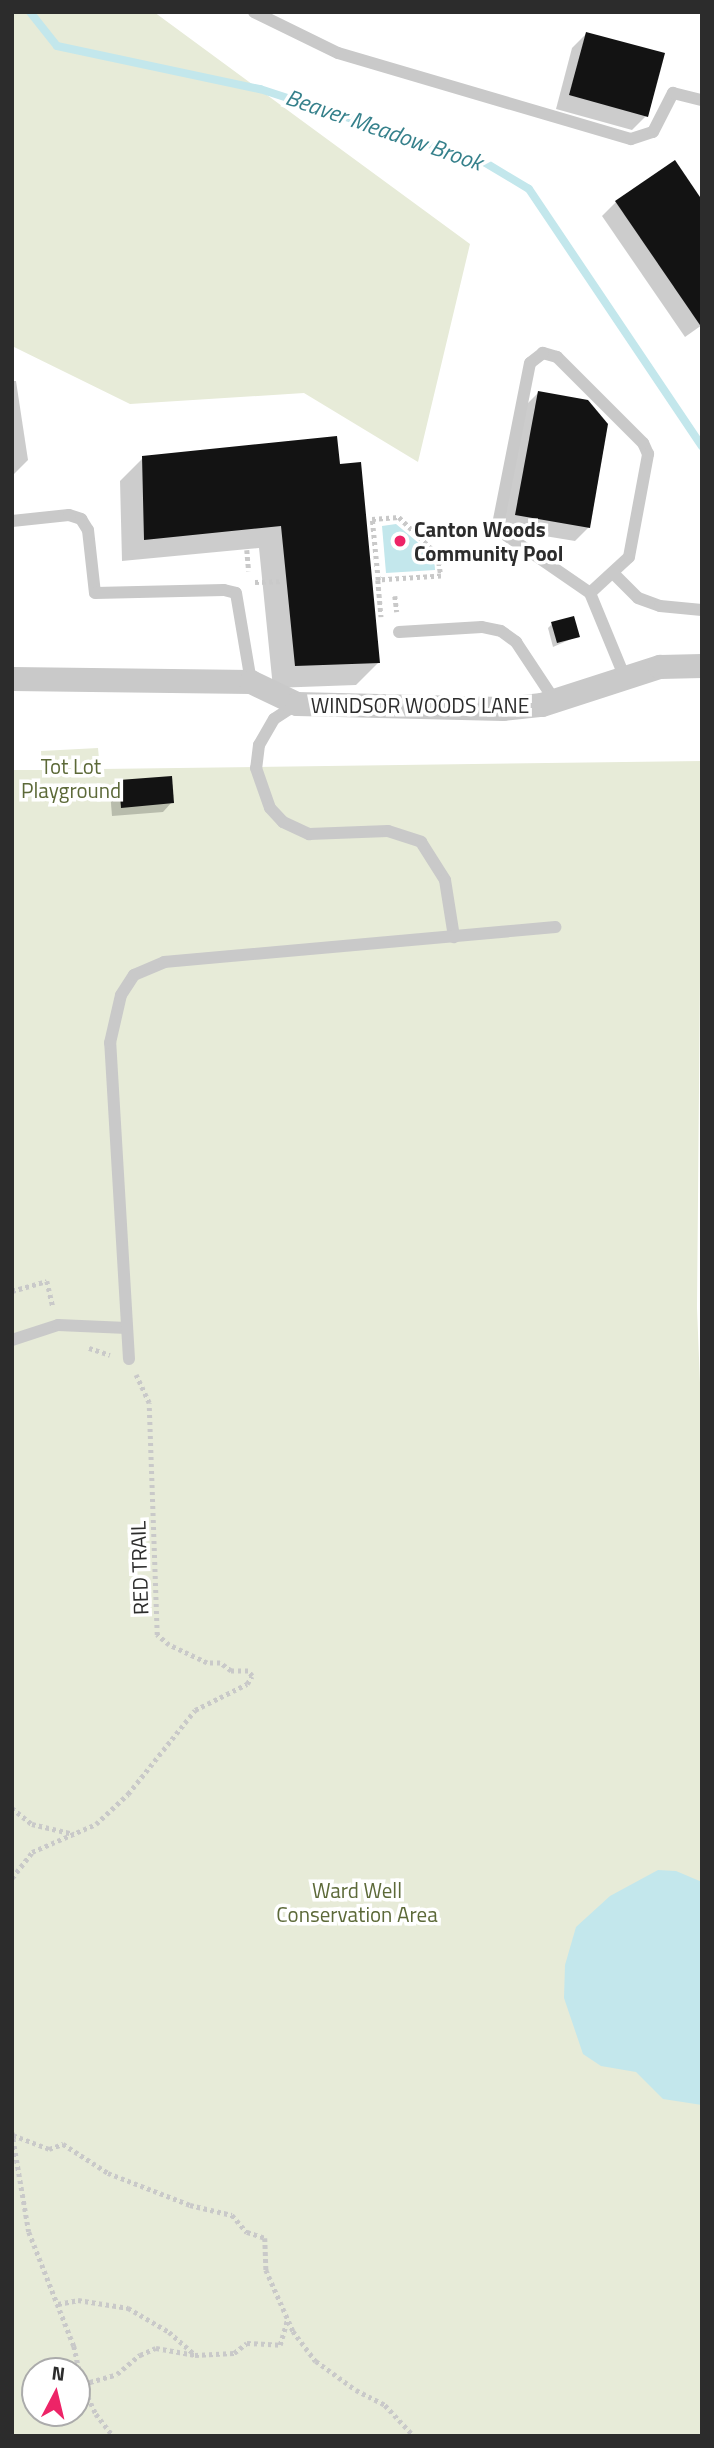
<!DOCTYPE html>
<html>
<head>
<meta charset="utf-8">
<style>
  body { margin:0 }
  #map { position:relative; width:714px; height:2448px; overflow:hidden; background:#fff; font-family:"Titillium Web",sans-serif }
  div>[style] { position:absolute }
  .green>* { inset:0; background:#e7ebd8 }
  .water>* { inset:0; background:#c3e7ec }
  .shadow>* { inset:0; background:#0003 }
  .stream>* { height:8px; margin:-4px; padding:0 4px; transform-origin:4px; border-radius:4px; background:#c3e7ec }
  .building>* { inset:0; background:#131313 }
  .path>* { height:4.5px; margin-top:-2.25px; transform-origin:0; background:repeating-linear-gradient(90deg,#c9c9c9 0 3.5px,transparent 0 7px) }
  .service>* { height:12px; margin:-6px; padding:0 6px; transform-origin:6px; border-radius:6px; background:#c9c9c9 }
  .minor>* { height:24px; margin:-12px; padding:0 12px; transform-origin:12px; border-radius:12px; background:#c9c9c9 }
  .dots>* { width:19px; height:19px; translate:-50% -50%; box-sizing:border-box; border:4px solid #fff; border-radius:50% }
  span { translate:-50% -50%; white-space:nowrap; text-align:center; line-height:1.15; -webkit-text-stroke:7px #fff; paint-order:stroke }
  .poi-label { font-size:21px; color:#2c2c2c; font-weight:700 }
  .left { translate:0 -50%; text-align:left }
  .street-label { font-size:21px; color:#2c2c2c }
  .park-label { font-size:21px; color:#5c6938 }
  .water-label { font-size:23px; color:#35808b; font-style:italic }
  .frame { position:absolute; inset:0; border:14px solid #2c2c2c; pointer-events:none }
  .north { position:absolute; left:21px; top:2357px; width:70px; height:70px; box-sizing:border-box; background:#fff; border:2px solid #ababab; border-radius:50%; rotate:7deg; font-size:19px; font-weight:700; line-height:28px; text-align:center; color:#2c2c2c }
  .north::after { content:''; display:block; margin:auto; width:24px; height:32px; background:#ed2467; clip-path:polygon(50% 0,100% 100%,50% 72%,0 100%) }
</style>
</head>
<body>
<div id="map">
  <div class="green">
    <div style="clip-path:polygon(12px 12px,154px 12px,470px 244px,418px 462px,304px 393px,130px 404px,12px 346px)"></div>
    <div style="clip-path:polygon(evenodd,98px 748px,100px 769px,702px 761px,697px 1308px,702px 1433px,702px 2436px,12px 2436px,12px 770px,42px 770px,41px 751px,98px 748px,35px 2371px,77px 2371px,77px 2413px,35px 2413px,35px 2371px)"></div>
  </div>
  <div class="water">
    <div style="clip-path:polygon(396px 524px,434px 556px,435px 570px,386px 573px,382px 526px)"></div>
    <div style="clip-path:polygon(658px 1870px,676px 1871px,702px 1882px,702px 2105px,663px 2099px,636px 2072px,601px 2066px,583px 2054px,564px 1998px,565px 1965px,576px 1927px,610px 1896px)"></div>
  </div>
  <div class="shadow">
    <div style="clip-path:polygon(586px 34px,646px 116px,632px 130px,556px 109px,572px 48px)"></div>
    <div style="clip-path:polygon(616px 202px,702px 325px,685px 337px,602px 216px)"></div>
    <div style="clip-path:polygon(12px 381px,16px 381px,28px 460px,12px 476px)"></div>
    <div style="clip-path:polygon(538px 393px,589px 527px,575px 541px,502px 529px,524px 407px)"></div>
    <div style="clip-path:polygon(143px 458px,338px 466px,378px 663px,356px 685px,273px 688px,259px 548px,122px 561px,120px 481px)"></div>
    <div style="clip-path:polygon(552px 624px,578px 636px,553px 647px,548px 628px)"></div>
    <div style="clip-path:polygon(120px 782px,172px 802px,163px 812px,112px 816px,110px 791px)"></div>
  </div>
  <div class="stream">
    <div style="left:30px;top:12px;width:43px;rotate:51.5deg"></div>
    <div style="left:57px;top:46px;width:208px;rotate:12deg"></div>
    <div style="left:260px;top:89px;width:236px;rotate:18.1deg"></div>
    <div style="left:484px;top:162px;width:52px;rotate:31deg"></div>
    <div style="left:529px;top:189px;width:310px;rotate:56.1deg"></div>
  </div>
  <div class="building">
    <div style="clip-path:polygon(586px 32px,665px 53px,648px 117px,569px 95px)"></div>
    <div style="clip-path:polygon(675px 160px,702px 200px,702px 328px,615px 201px)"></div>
    <div style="clip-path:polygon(538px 391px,588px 400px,608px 424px,590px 528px,515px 515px)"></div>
    <div style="clip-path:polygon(337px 436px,340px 464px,361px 462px,380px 663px,295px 666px,281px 526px,144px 540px,142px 456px)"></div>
    <div style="clip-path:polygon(574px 616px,580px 637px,557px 643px,551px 622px)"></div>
    <div style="clip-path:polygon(172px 776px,174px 803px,121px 808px,119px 780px)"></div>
  </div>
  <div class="path">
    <div style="left:247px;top:550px;width:21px;rotate:85deg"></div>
    <div style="left:378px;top:580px;width:61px;rotate:-95.6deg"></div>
    <div style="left:372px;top:519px;width:27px;rotate:-4deg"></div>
    <div style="left:399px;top:517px;width:54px;rotate:44.3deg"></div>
    <div style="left:438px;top:555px;width:21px;rotate:82deg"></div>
    <div style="left:441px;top:576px;width:63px;rotate:176.4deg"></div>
    <div style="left:378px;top:580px;width:37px;rotate:85deg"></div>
    <div style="left:255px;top:582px;width:25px;rotate:-2deg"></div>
    <div style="left:395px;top:596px;width:16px;rotate:83deg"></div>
    <div style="left:12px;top:1291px;width:36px;rotate:-16deg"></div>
    <div style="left:47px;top:1281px;width:27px;rotate:77deg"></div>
    <div style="left:89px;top:1348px;width:22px;rotate:18deg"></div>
    <div style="left:12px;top:1808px;width:26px;rotate:39deg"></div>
    <div style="left:32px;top:1824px;width:43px;rotate:13.4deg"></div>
    <div style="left:12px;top:1878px;width:33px;rotate:-52deg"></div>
    <div style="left:32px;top:1852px;width:70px;rotate:-23.6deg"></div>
    <div style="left:96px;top:1824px;width:44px;rotate:-43.2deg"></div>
    <div style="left:128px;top:1794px;width:107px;rotate:-51.4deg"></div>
    <div style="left:195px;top:1710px;width:58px;rotate:-26.6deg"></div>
    <div style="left:247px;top:1684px;width:9px;rotate:-58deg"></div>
    <div style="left:252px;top:1676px;width:6px;rotate:-129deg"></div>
    <div style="left:248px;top:1671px;width:17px;rotate:180deg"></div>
    <div style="left:231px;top:1671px;width:14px;rotate:-144deg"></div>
    <div style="left:220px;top:1663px;width:13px;rotate:180deg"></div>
    <div style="left:207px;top:1663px;width:42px;rotate:-154.7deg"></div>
    <div style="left:169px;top:1645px;width:16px;rotate:-140deg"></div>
    <div style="left:157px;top:1635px;width:232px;rotate:-92deg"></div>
    <div style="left:149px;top:1403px;width:31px;rotate:-115deg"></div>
    <div style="left:12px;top:2132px;width:101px;rotate:80.4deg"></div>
    <div style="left:29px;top:2232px;width:123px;rotate:68.5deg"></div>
    <div style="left:74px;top:2346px;width:39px;rotate:78deg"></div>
    <div style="left:82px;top:2384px;width:33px;rotate:65deg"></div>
    <div style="left:96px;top:2414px;width:28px;rotate:52deg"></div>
    <div style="left:13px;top:2135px;width:39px;rotate:21deg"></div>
    <div style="left:49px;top:2149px;width:15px;rotate:-20deg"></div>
    <div style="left:63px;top:2144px;width:54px;rotate:32.8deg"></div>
    <div style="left:108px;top:2173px;width:88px;rotate:21.3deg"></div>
    <div style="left:190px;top:2205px;width:43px;rotate:13.4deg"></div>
    <div style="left:232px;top:2215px;width:23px;rotate:49deg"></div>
    <div style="left:247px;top:2232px;width:19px;rotate:18deg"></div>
    <div style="left:265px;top:2238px;width:32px;rotate:88deg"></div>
    <div style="left:266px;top:2270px;width:67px;rotate:66.1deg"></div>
    <div style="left:293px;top:2331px;width:38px;rotate:53deg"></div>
    <div style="left:316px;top:2361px;width:49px;rotate:35.9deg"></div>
    <div style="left:356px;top:2390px;width:33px;rotate:27deg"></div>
    <div style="left:385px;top:2405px;width:42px;rotate:46.9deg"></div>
    <div style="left:58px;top:2304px;width:20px;rotate:-11deg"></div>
    <div style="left:78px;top:2300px;width:51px;rotate:9.1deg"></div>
    <div style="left:128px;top:2308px;width:48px;rotate:30.3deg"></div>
    <div style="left:169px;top:2332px;width:33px;rotate:41deg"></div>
    <div style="left:83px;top:2384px;width:35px;rotate:-16deg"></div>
    <div style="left:117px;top:2374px;width:30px;rotate:-40deg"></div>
    <div style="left:140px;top:2355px;width:17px;rotate:-24deg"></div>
    <div style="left:156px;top:2348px;width:40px;rotate:10deg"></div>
    <div style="left:195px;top:2355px;width:39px;rotate:-3deg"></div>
    <div style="left:234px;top:2353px;width:16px;rotate:-38deg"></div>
    <div style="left:247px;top:2343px;width:33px;rotate:3deg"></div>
    <div style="left:280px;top:2345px;width:25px;rotate:-74deg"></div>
  </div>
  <div class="service">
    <div style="left:254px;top:12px;width:93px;rotate:26deg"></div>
    <div style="left:338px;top:53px;width:305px;rotate:16.4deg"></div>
    <div style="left:631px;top:139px;width:23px;rotate:-18deg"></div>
    <div style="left:653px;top:132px;width:44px;rotate:-62.9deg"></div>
    <div style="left:673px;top:93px;width:30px;rotate:14deg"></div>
    <div style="left:12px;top:521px;width:57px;rotate:-6deg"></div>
    <div style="left:69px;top:515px;width:13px;rotate:18deg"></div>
    <div style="left:81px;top:519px;width:13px;rotate:58deg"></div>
    <div style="left:88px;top:530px;width:63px;rotate:83.7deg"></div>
    <div style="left:95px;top:593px;width:129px;rotate:-1.3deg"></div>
    <div style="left:224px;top:590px;width:12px;rotate:14deg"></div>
    <div style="left:236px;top:593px;width:90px;rotate:80.4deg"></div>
    <div style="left:613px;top:573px;width:35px;rotate:45deg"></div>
    <div style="left:638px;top:598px;width:23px;rotate:20deg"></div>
    <div style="left:660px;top:606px;width:42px;rotate:5.4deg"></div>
    <div style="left:590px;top:593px;width:53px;rotate:-42.7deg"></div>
    <div style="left:629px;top:557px;width:105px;rotate:-79.5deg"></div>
    <div style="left:648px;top:454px;width:12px;rotate:-114deg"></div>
    <div style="left:643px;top:443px;width:122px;rotate:-135deg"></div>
    <div style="left:557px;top:357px;width:15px;rotate:-164deg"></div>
    <div style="left:543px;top:353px;width:16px;rotate:142deg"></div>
    <div style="left:530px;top:363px;width:169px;rotate:101.2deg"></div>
    <div style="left:497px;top:529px;width:113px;rotate:34.5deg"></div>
    <div style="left:590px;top:593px;width:92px;rotate:67.6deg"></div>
    <div style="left:399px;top:632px;width:83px;rotate:-3.4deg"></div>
    <div style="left:482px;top:627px;width:19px;rotate:12deg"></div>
    <div style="left:501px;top:631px;width:19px;rotate:36deg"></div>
    <div style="left:516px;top:642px;width:71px;rotate:56.5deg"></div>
    <div style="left:297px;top:704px;width:27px;rotate:147deg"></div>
    <div style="left:274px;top:719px;width:30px;rotate:120deg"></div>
    <div style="left:259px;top:745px;width:23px;rotate:97deg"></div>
    <div style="left:256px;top:768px;width:42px;rotate:70.7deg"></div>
    <div style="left:270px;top:808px;width:19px;rotate:47deg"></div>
    <div style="left:283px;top:822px;width:29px;rotate:25deg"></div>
    <div style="left:309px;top:834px;width:79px;rotate:-2.2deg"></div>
    <div style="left:388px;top:831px;width:35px;rotate:18deg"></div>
    <div style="left:421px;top:842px;width:45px;rotate:57.7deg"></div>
    <div style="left:445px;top:880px;width:58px;rotate:81deg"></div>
    <div style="left:12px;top:1340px;width:48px;rotate:-18.1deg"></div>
    <div style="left:58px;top:1325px;width:69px;rotate:2.5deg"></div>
    <div style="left:129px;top:1359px;width:317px;rotate:-93.4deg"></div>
    <div style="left:110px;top:1043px;width:49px;rotate:-77.1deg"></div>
    <div style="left:121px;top:995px;width:24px;rotate:-57deg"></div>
    <div style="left:134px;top:975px;width:33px;rotate:-23deg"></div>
    <div style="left:164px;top:962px;width:393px;rotate:-5.1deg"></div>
  </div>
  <div class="minor">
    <div style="left:12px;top:679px;width:239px;rotate:0.7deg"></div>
    <div style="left:251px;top:682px;width:51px;rotate:25.6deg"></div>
    <div style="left:297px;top:704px;width:206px;rotate:1.4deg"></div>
    <div style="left:503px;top:709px;width:39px;rotate:-6deg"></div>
    <div style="left:542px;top:705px;width:124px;rotate:-17.9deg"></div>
    <div style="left:660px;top:667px;width:42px;rotate:-1.4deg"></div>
  </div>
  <div class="dots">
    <div style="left:400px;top:541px;background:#ed2467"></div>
  </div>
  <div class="poi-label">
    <span class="left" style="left:414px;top:541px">Canton Woods<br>Community Pool</span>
  </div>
  <div class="street-label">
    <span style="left:420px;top:705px">WINDSOR WOODS LANE</span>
    <span style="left:139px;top:1568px;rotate:-92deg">RED TRAIL</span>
  </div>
  <div class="park-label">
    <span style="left:71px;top:778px">Tot Lot<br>Playground</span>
    <span style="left:357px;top:1902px">Ward Well<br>Conservation Area</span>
  </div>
  <div class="water-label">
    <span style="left:384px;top:130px;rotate:19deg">Beaver Meadow Brook</span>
  </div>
  <div class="frame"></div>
  <div class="north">N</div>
</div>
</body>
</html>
